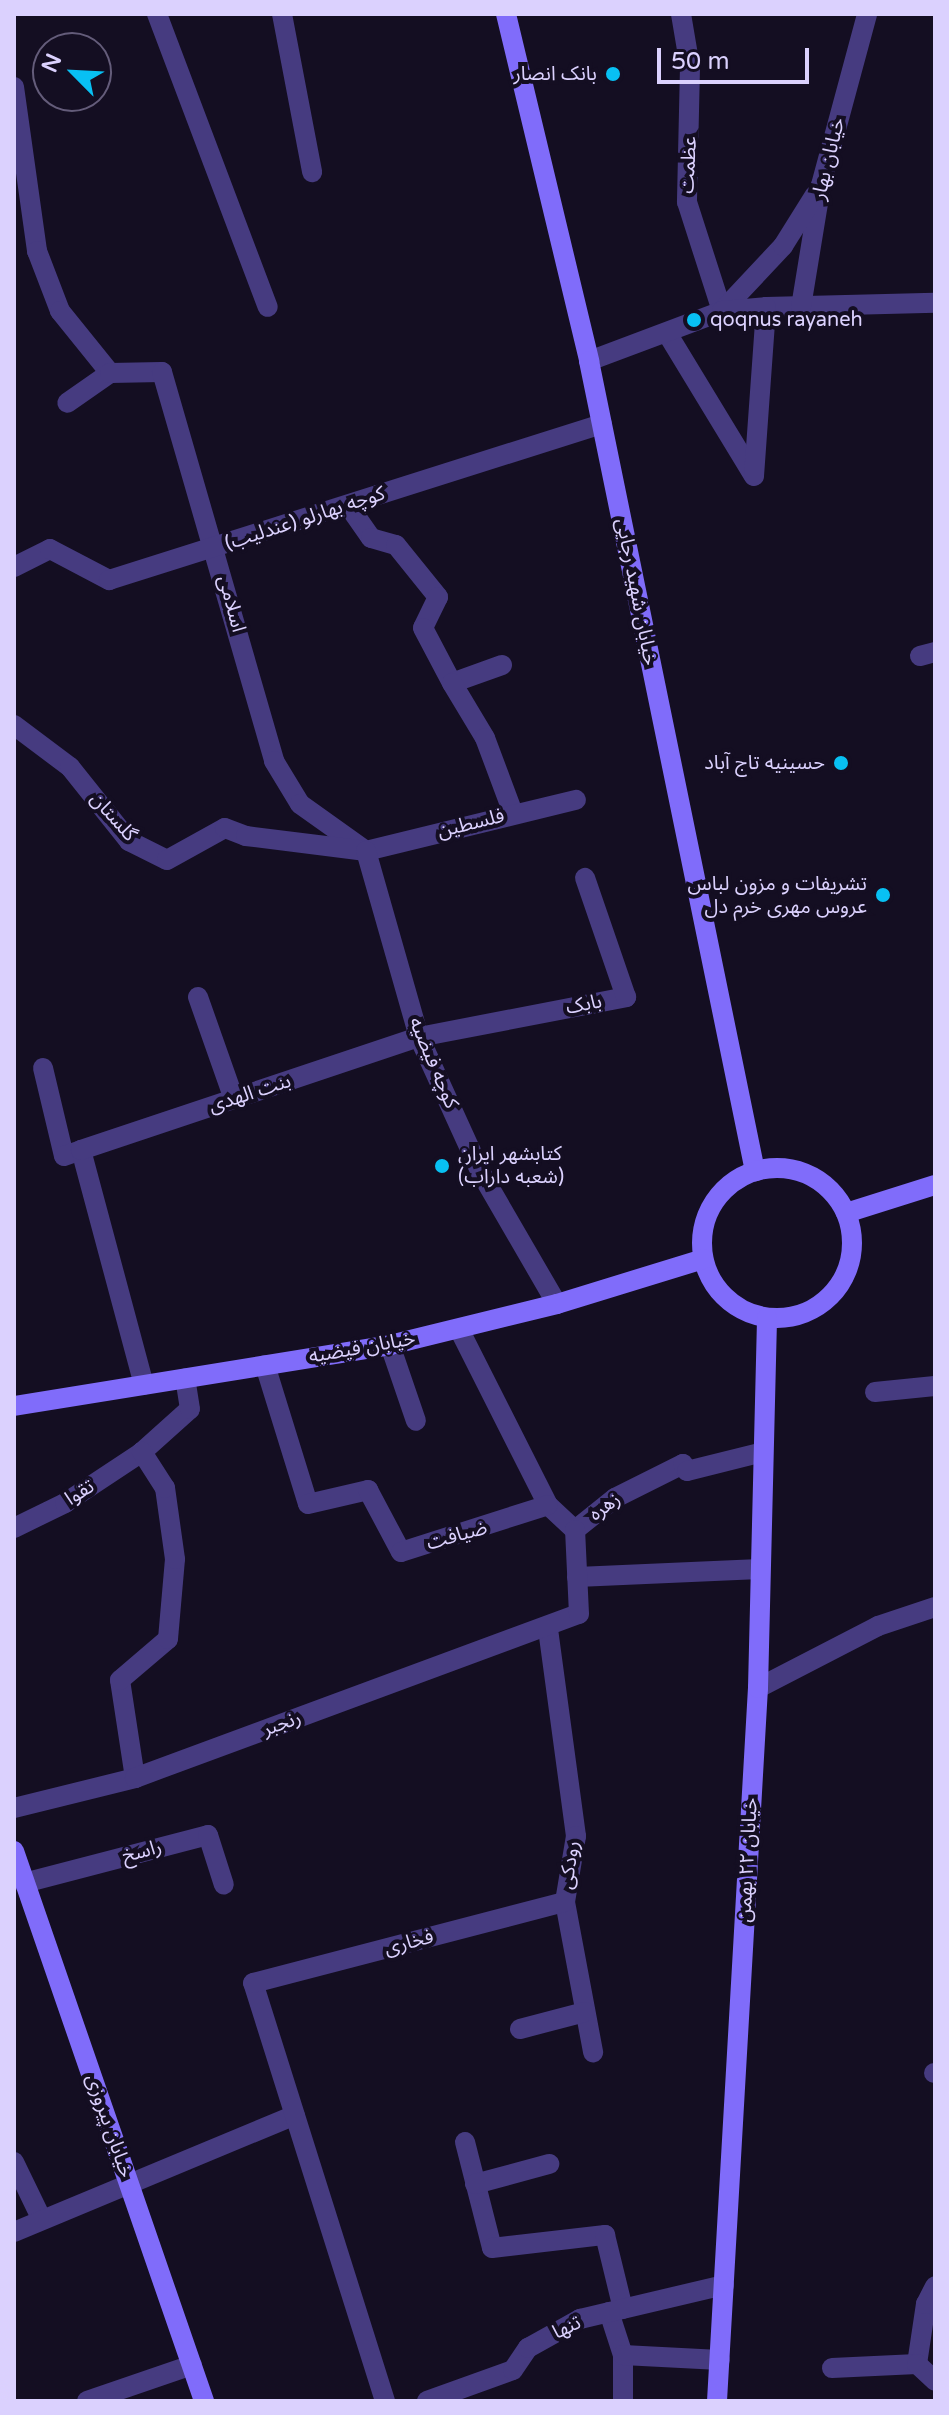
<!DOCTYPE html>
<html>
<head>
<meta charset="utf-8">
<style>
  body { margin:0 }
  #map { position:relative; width:949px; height:2415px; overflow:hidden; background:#140e22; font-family:"Varela Round","Noto Sans Arabic",sans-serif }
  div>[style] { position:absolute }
  .minor>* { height:20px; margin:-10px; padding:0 10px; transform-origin:10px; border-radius:10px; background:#463b80 }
  .tertiary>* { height:20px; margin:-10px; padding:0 10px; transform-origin:10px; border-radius:10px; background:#463b80 }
  .secondary>* { height:20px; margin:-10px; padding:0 10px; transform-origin:10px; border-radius:10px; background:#806cfa }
  .secondary>.ring { margin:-10px; padding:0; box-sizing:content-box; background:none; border:20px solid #806cfa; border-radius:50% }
  .dots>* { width:22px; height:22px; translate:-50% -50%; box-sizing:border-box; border:4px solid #140e22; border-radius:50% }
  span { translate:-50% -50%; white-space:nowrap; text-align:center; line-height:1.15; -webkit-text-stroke:8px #140e22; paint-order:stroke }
  .poi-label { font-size:20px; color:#dbd1fe }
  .right { translate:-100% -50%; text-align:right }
  .left { translate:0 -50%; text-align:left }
  .street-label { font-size:20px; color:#dbd1fe }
  .frame { position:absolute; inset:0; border:16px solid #dbd1fe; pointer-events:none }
  .north { position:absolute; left:32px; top:32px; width:80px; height:80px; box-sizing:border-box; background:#140e22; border:2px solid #645c7a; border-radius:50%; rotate:294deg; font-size:22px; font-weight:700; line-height:32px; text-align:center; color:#dbd1fe }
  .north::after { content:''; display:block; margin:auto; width:28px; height:36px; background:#08c0f3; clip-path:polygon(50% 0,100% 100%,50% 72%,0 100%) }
  .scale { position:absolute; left:657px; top:48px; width:152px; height:36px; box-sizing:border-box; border:4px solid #dbd1fe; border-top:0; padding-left:10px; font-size:24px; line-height:28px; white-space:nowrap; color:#dbd1fe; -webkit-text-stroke:6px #140e22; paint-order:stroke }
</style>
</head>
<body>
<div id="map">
  <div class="minor">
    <div style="left:157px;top:14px;width:313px;rotate:69.3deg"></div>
    <div style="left:282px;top:14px;width:161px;rotate:79.2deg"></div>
    <div style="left:681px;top:14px;width:54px;rotate:80.4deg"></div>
    <div style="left:690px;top:67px;width:135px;rotate:91.3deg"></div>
    <div style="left:687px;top:202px;width:114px;rotate:72.2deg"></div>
    <div style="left:14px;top:87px;width:166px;rotate:82deg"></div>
    <div style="left:37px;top:251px;width:64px;rotate:69deg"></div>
    <div style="left:60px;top:311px;width:80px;rotate:51.1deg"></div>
    <div style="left:110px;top:373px;width:52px;rotate:145.1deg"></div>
    <div style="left:667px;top:333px;width:167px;rotate:58.7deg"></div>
    <div style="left:110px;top:373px;width:52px;rotate:-1.1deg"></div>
    <div style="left:162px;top:372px;width:405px;rotate:73.9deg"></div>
    <div style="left:274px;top:761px;width:50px;rotate:58.8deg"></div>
    <div style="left:300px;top:804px;width:77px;rotate:35.5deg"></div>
    <div style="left:754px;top:476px;width:169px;rotate:-85.9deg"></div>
    <div style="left:766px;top:307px;width:169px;rotate:-1.4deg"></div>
    <div style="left:348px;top:505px;width:40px;rotate:55.1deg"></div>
    <div style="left:371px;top:538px;width:26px;rotate:16deg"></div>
    <div style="left:396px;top:545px;width:67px;rotate:51.1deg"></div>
    <div style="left:438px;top:597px;width:34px;rotate:116deg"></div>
    <div style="left:423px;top:628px;width:62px;rotate:62.2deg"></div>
    <div style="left:14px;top:567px;width:40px;rotate:-26.6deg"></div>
    <div style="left:50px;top:549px;width:67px;rotate:27.7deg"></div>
    <div style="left:109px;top:580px;width:517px;rotate:-17.56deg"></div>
    <div style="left:920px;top:656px;width:16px;rotate:-15deg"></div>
    <div style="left:502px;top:665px;width:53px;rotate:160.2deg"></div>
    <div style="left:452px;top:683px;width:64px;rotate:59deg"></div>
    <div style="left:485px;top:738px;width:80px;rotate:69.5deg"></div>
    <div style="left:14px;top:725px;width:70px;rotate:36.9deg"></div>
    <div style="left:70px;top:767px;width:95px;rotate:51.4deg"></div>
    <div style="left:129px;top:841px;width:42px;rotate:26.6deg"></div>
    <div style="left:167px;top:860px;width:66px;rotate:-28.9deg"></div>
    <div style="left:225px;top:828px;width:22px;rotate:21deg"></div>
    <div style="left:246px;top:836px;width:121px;rotate:7.1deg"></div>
    <div style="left:366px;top:851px;width:216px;rotate:-13.7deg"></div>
    <div style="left:366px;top:851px;width:193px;rotate:74.1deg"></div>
    <div style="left:419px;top:1037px;width:149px;rotate:65.5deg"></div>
    <div style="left:481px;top:1173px;width:151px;rotate:59.9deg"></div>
    <div style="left:198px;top:997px;width:108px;rotate:70.6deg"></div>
    <div style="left:43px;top:1068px;width:90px;rotate:76.6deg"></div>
    <div style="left:64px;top:1156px;width:18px;rotate:-19deg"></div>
    <div style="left:81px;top:1150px;width:243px;rotate:75deg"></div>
    <div style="left:81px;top:1150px;width:356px;rotate:-18.5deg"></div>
    <div style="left:419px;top:1037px;width:211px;rotate:-10.9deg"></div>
    <div style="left:626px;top:997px;width:126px;rotate:-109deg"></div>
    <div style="left:459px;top:1329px;width:197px;rotate:63.2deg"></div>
    <div style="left:548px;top:1505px;width:37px;rotate:43deg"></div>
    <div style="left:390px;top:1345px;width:80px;rotate:71.1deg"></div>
    <div style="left:265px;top:1365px;width:145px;rotate:72.8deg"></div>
    <div style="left:308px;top:1504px;width:62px;rotate:-13.1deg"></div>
    <div style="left:368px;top:1490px;width:70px;rotate:62deg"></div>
    <div style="left:401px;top:1552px;width:154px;rotate:-17.7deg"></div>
    <div style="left:875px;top:1392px;width:60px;rotate:-5.7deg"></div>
    <div style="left:14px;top:1528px;width:57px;rotate:-26.1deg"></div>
    <div style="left:65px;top:1503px;width:92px;rotate:-33.5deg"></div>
    <div style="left:142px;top:1452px;width:64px;rotate:-41.9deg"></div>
    <div style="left:190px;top:1409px;width:31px;rotate:-99deg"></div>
    <div style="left:575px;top:1530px;width:51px;rotate:-38.7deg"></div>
    <div style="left:615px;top:1498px;width:76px;rotate:-26.6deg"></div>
    <div style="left:683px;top:1464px;width:8px;rotate:60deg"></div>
    <div style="left:687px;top:1471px;width:78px;rotate:-14deg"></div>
    <div style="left:577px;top:1577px;width:183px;rotate:-2.5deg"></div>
    <div style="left:548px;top:1629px;width:209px;rotate:82.3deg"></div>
    <div style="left:576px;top:1836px;width:67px;rotate:99.5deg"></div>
    <div style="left:565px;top:1902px;width:153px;rotate:79.4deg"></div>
    <div style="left:758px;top:1688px;width:135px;rotate:-27.3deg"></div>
    <div style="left:878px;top:1626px;width:60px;rotate:-18.4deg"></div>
    <div style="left:135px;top:1778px;width:99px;rotate:-98.7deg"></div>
    <div style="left:120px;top:1680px;width:63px;rotate:-40.5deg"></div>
    <div style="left:168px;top:1639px;width:80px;rotate:-85deg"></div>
    <div style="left:175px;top:1559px;width:72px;rotate:-98deg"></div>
    <div style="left:165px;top:1488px;width:43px;rotate:-122.6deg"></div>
    <div style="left:14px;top:1808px;width:125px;rotate:-13.9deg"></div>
    <div style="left:135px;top:1778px;width:473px;rotate:-20.3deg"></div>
    <div style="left:579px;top:1614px;width:84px;rotate:-92.7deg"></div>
    <div style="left:24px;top:1883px;width:190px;rotate:-14.6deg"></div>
    <div style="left:208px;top:1835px;width:52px;rotate:72.3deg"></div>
    <div style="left:520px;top:2029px;width:67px;rotate:-14.7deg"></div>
    <div style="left:934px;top:2073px;width:1px"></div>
    <div style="left:465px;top:2142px;width:109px;rotate:75.7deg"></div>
    <div style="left:492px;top:2248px;width:114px;rotate:-6.6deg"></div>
    <div style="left:605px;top:2235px;width:76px;rotate:76.3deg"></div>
    <div style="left:14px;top:2162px;width:64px;rotate:64.2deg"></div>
    <div style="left:475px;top:2184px;width:77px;rotate:-15.1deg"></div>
    <div style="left:14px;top:2232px;width:304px;rotate:-22.6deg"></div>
    <div style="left:609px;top:2312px;width:45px;rotate:72deg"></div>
    <div style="left:917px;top:2364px;width:61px;rotate:-81.5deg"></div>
    <div style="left:926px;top:2304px;width:20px;rotate:-63deg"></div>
    <div style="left:832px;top:2368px;width:85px;rotate:-2.7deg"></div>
    <div style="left:917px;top:2364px;width:25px;rotate:43deg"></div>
    <div style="left:87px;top:2401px;width:111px;rotate:-18.9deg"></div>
    <div style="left:385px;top:2401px;width:438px;rotate:-107.5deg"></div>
    <div style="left:253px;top:1983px;width:322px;rotate:-14.6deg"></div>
    <div style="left:427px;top:2401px;width:91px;rotate:-19.8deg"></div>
    <div style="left:513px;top:2370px;width:27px;rotate:-56deg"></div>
    <div style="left:528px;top:2348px;width:60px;rotate:-29.1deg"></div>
    <div style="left:580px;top:2319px;width:148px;rotate:-13.3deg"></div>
    <div style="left:623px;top:2401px;width:46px;rotate:-90deg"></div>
    <div style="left:623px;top:2355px;width:97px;rotate:3deg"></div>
  </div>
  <div class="tertiary">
    <div style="left:801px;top:307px;width:124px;rotate:-80.7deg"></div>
    <div style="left:821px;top:185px;width:177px;rotate:-74.9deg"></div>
    <div style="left:722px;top:311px;width:89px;rotate:-46.8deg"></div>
    <div style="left:783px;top:246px;width:60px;rotate:-57.9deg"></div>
    <div style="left:589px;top:361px;width:142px;rotate:-20.6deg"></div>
    <div style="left:722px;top:311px;width:44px;rotate:-5.2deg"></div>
  </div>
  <div class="secondary">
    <div style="left:506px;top:14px;width:357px;rotate:76.5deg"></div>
    <div style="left:589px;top:361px;width:827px;rotate:78.42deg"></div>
    <div class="ring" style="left:702px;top:1168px;width:130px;height:130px"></div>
    <div style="left:846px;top:1213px;width:93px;rotate:-17.5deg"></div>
    <div style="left:14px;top:1406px;width:381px;rotate:-9.2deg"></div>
    <div style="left:390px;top:1345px;width:172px;rotate:-13.8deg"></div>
    <div style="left:557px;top:1304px;width:153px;rotate:-17.1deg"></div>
    <div style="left:14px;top:1851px;width:582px;rotate:70.94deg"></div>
    <div style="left:717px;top:2401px;width:714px;rotate:-86.71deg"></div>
    <div style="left:758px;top:1688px;width:370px;rotate:-88.6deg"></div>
  </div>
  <div class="dots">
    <div style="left:613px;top:74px;background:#08c0f3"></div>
    <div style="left:694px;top:320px;background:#08c0f3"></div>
    <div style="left:841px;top:763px;background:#08c0f3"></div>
    <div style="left:883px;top:895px;background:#08c0f3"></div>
    <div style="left:442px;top:1166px;background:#08c0f3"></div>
  </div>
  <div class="poi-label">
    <span class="right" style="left:597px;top:74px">بانک انصار</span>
    <span class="left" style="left:710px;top:320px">qoqnus rayaneh</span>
    <span class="right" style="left:825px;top:763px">حسینیه تاج آباد</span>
    <span class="right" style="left:867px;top:896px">تشریفات و مزون لباس<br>عروس مهری خرم دل</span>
    <span class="left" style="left:458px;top:1166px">کتابشهر ایران<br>(شعبه داراب)</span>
  </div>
  <div class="street-label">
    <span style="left:829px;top:159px;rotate:-76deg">خیابان بهار</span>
    <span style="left:689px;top:165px;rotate:-87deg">عظمت</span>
    <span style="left:305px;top:519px;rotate:-18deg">کوچه بهارلو (عندلیب)</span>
    <span style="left:636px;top:592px;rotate:79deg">خیابان شهید رجایی</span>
    <span style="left:231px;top:604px;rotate:75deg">اسلامی</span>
    <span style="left:113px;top:817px;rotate:48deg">گلستان</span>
    <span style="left:471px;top:824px;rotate:-14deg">فلسطین</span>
    <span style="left:584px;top:1005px;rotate:-11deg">بابک</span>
    <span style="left:433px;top:1063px;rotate:67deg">کوچه فیضیه</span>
    <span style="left:250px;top:1094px;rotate:-18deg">بنت الهدی</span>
    <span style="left:362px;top:1348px;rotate:-10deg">خیابان فیضیه</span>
    <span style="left:80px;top:1493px;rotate:-32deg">تقوا</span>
    <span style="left:605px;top:1507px;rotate:-36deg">زهره</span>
    <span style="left:457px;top:1536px;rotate:-16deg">ضیافت</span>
    <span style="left:282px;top:1724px;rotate:-20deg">رنجبر</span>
    <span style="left:142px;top:1852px;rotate:-15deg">راسخ</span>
    <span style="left:748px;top:1860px;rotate:-87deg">خیابان ۲۲ بهمن</span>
    <span style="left:570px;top:1865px;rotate:-82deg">رودکی</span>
    <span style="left:409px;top:1943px;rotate:-15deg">فخاری</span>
    <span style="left:109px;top:2126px;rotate:71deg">خیابان پیروزی</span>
    <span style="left:567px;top:2328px;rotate:-26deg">تنها</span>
  </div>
  <div class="frame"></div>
  <div class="north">N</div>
  <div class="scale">50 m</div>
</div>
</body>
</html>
